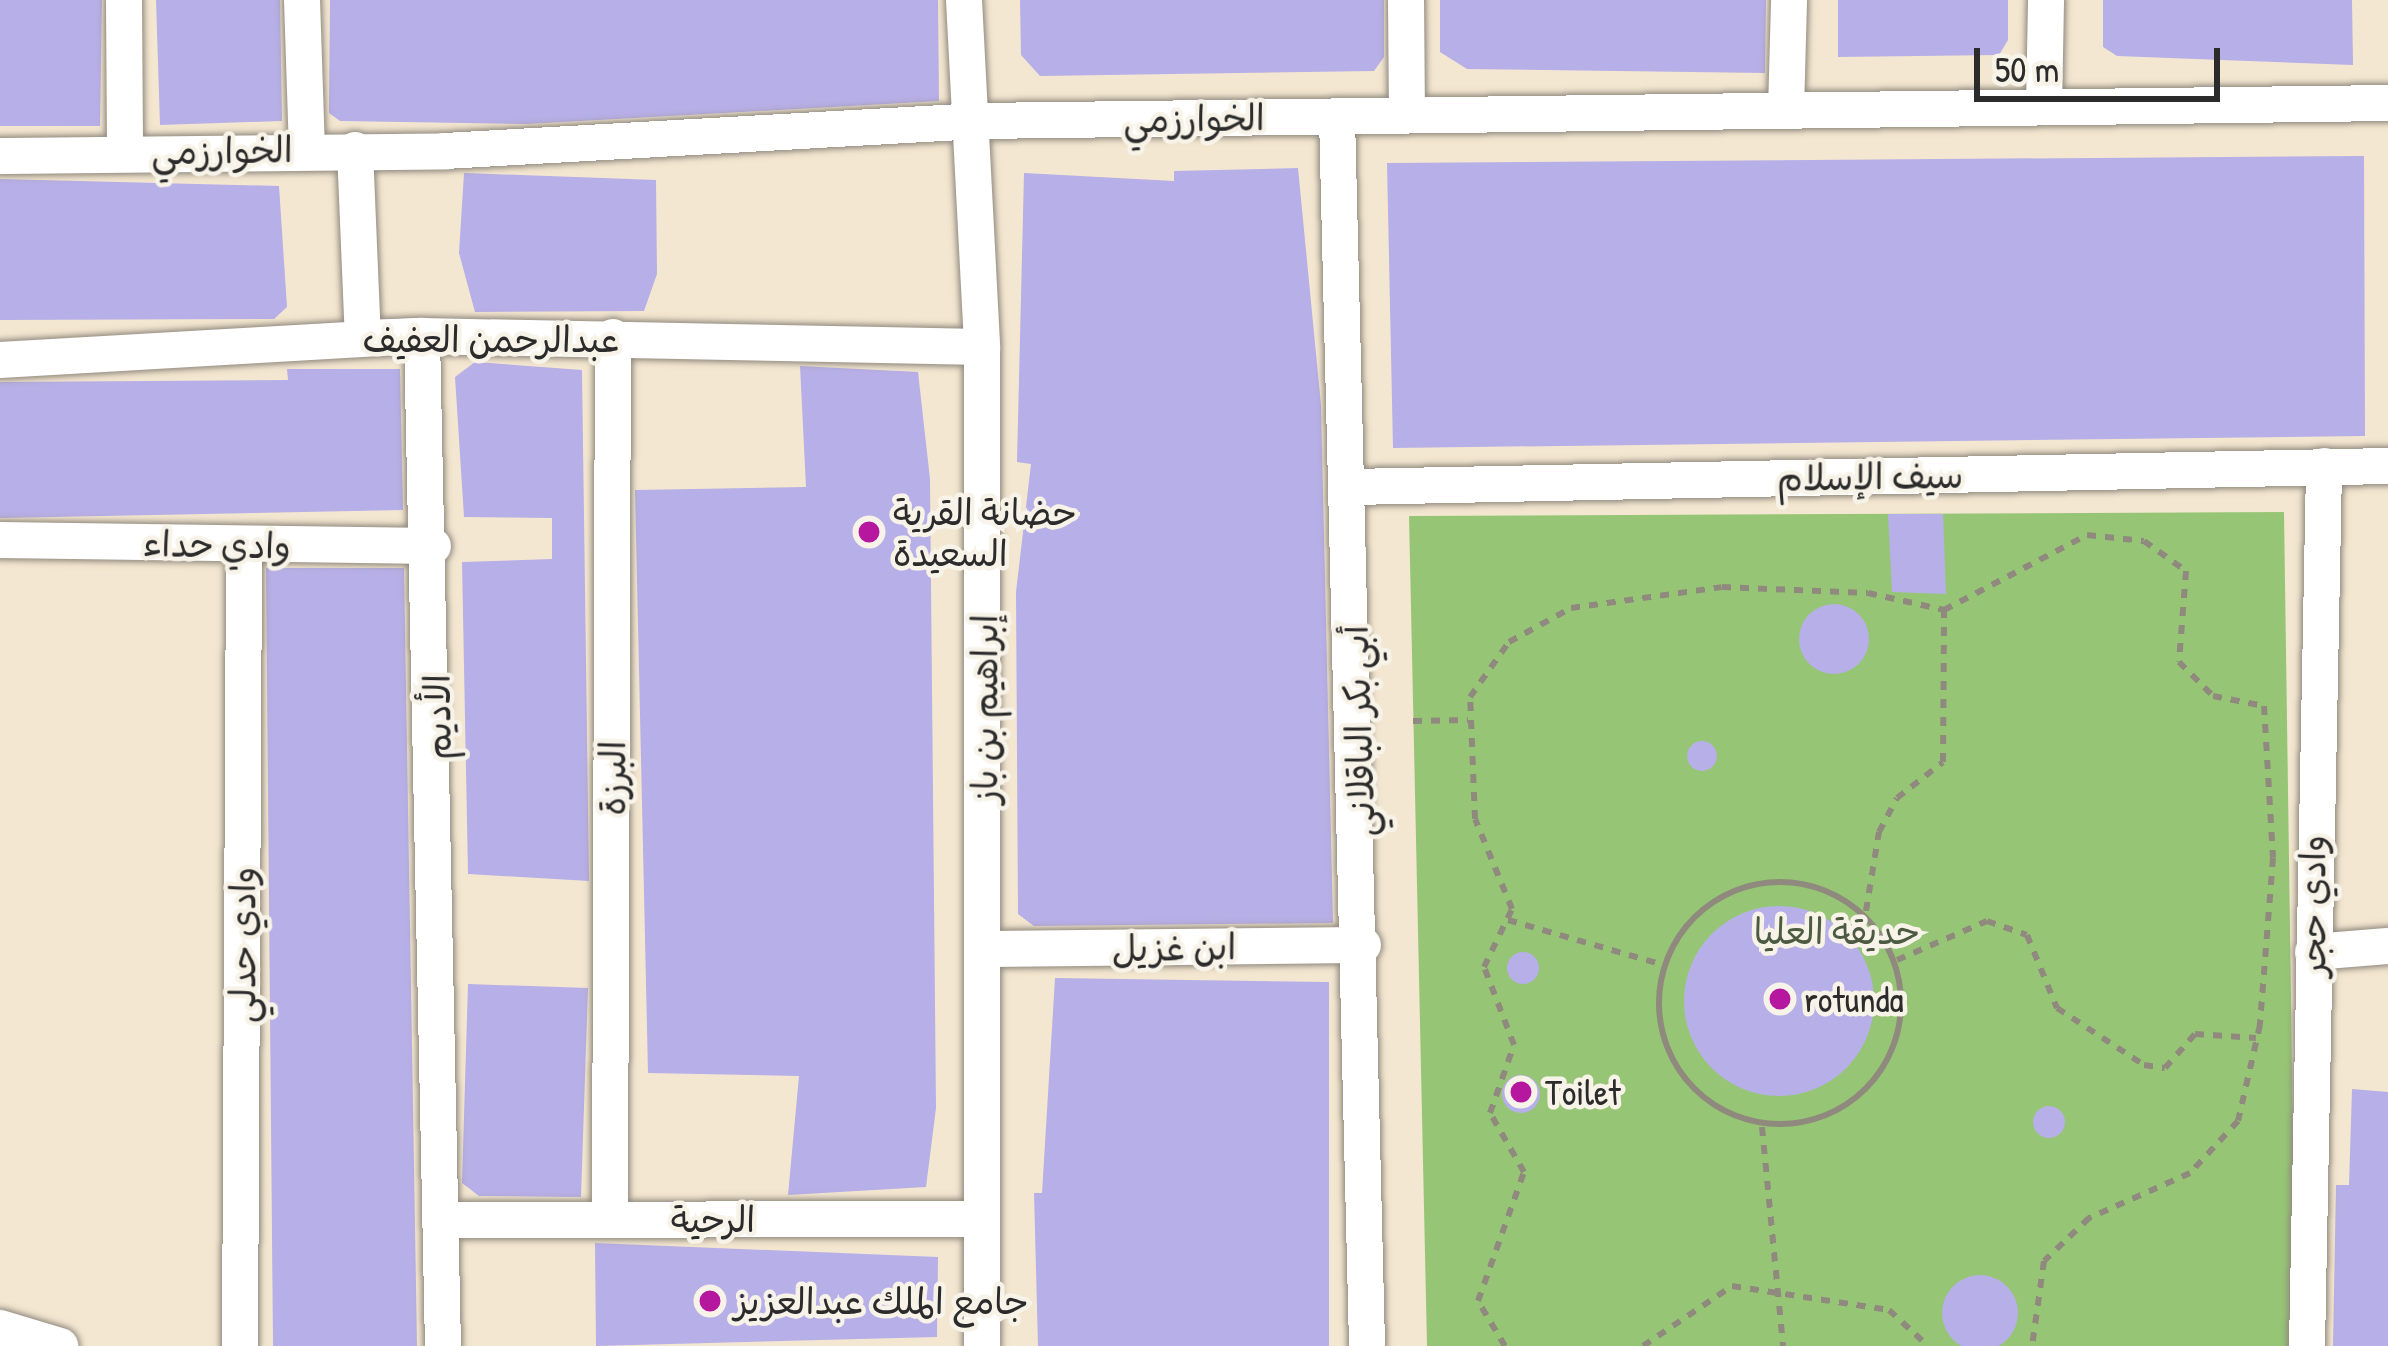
<!DOCTYPE html>
<html>
<head>
<meta charset="utf-8">
<style>
  body { margin:0 }
  #map { position:relative; width:2388px; height:1346px; overflow:hidden; background:#f4e7d1; font-family:"Patrick Hand","Playpen Sans Arabic",sans-serif }
  div>[style] { position:absolute }
  .green>* { inset:0; background:#96c675 }
  .water>* { inset:0; background:#4db5cb }
  .round { border-radius:50% }
  .building>* { inset:0; background:#b7afe7 }
  .path>* { height:6px; margin-top:-3px; transform-origin:0; background:repeating-linear-gradient(90deg,#90897e 0 9px,transparent 0 18px) }
  .path>.ring { margin:-3px; padding:0; box-sizing:content-box; background:none; border:6px solid #90897e; border-radius:50% }
  .roads { filter:drop-shadow(0 0 3px #90897e) drop-shadow(0 0 3px #90897e) }
  .minor>* { height:36px; margin:-18px; padding:0 18px; transform-origin:18px; border-radius:18px; background:#fff }
  .dots>* { width:33px; height:33px; translate:-50% -50%; box-sizing:border-box; border:6px solid #f7f3e8; border-radius:50% }
  span { translate:-50% -50%; white-space:nowrap; text-align:center; line-height:1.15; -webkit-text-stroke:9px #f7f3e8; paint-order:stroke }
  .street-label { font-size:36px; color:#2b2b2b }
  .poi-label { font-size:36px; color:#2b2b2b }
  .left { translate:0 -50%; text-align:left }
  .park-label { font-size:36px; color:#4b5a41 }
  .scale { position:absolute; left:1974px; top:48px; width:246px; height:54px; box-sizing:border-box; border:6px solid #2b2b2b; border-top:0; padding-left:15px; font-size:36px; line-height:42px; white-space:nowrap; color:#2b2b2b; -webkit-text-stroke:9px #f7f3e8; paint-order:stroke }
</style>
</head>
<body>
<div id="map">
  <div class="green">
    <div style="clip-path:polygon(2284px 512px,2296px 1346px,1427px 1346px,1409px 516px)"></div>
  </div>
  <div class="water">
    <div class="round" style="left:1721px;top:936px;width:118px;height:118px"></div>
  </div>
  <div class="building">
    <div style="clip-path:polygon(0 0,102px 0,100px 126px,0 126px)"></div>
    <div style="clip-path:polygon(156px 0,280px 0,282px 121px,160px 125px)"></div>
    <div style="clip-path:polygon(330px 0,938px 0,939px 101px,527px 124px,340px 121px,329px 113px)"></div>
    <div style="clip-path:polygon(1020px 0,1384px 0,1384px 57px,1374px 71px,1040px 76px,1021px 55px)"></div>
    <div style="clip-path:polygon(1440px 0,1766px 0,1765px 73px,1467px 69px,1440px 52px)"></div>
    <div style="clip-path:polygon(1838px 0,2008px 0,2008px 40px,1999px 55px,1838px 57px)"></div>
    <div style="clip-path:polygon(2103px 0,2352px 0,2353px 65px,2117px 56px,2103px 47px)"></div>
    <div style="clip-path:polygon(2364px 156px,2365px 436px,1393px 448px,1387px 163px)"></div>
    <div style="clip-path:polygon(1298px 168px,1321px 405px,1333px 923px,1034px 926px,1018px 914px,1016px 592px,1031px 464px,1017px 462px,1024px 173px,1174px 181px,1174px 171px)"></div>
    <div style="clip-path:polygon(464px 173px,656px 180px,657px 274px,644px 311px,475px 312px,459px 253px)"></div>
    <div style="clip-path:polygon(0 179px,279px 186px,287px 307px,274px 319px,0 320px)"></div>
    <div style="clip-path:polygon(475px 362px,582px 370px,589px 881px,468px 874px,462px 562px,552px 559px,552px 518px,464px 517px,455px 377px)"></div>
    <div style="clip-path:polygon(800px 366px,918px 372px,930px 479px,936px 1108px,926px 1187px,788px 1195px,799px 1076px,648px 1073px,635px 490px,806px 487px)"></div>
    <div style="clip-path:polygon(287px 369px,400px 369px,403px 510px,0 518px,0 382px,288px 380px)"></div>
    <div style="clip-path:polygon(1888px 514px,1943px 514px,1946px 594px,1892px 592px)"></div>
    <div style="clip-path:polygon(266px 568px,404px 568px,417px 1346px,273px 1346px)"></div>
    <div class="round" style="left:1799px;top:604px;width:70px;height:70px"></div>
    <div class="round" style="left:1687px;top:741px;width:30px;height:30px"></div>
    <div class="round" style="left:1684px;top:906px;width:190px;height:190px"></div>
    <div class="round" style="left:1507px;top:952px;width:32px;height:32px"></div>
    <div style="clip-path:polygon(1055px 978px,1329px 982px,1329px 1346px,1038px 1346px,1034px 1193px,1042px 1193px)"></div>
    <div style="clip-path:polygon(468px 984px,588px 988px,581px 1197px,479px 1196px,462px 1183px)"></div>
    <div class="round" style="left:1502px;top:1075px;width:38px;height:38px"></div>
    <div style="clip-path:polygon(2352px 1089px,2388px 1092px,2388px 1346px,2333px 1346px,2336px 1185px,2349px 1185px)"></div>
    <div class="round" style="left:2033px;top:1106px;width:32px;height:32px"></div>
    <div style="clip-path:polygon(595px 1243px,938px 1257px,937px 1337px,596px 1346px)"></div>
    <div class="round" style="left:1942px;top:1275px;width:76px;height:76px"></div>
  </div>
  <div class="path">
    <div style="left:1413px;top:721px;width:55px;rotate:-1deg"></div>
    <div class="ring" style="left:1659px;top:882px;width:236px;height:236px"></div>
    <div style="left:1866px;top:911px;width:80px;rotate:-80.7deg"></div>
    <div style="left:1879px;top:832px;width:38px;rotate:-62deg"></div>
    <div style="left:1897px;top:798px;width:58px;rotate:-38deg"></div>
    <div style="left:1943px;top:762px;width:152px;rotate:-89.6deg"></div>
    <div style="left:1508px;top:920px;width:166px;rotate:16.1deg"></div>
    <div style="left:1897px;top:960px;width:98px;rotate:-23.4deg"></div>
    <div style="left:1987px;top:921px;width:42px;rotate:19.3deg"></div>
    <div style="left:2027px;top:935px;width:79px;rotate:67.7deg"></div>
    <div style="left:2057px;top:1008px;width:104px;rotate:33.2deg"></div>
    <div style="left:2144px;top:1065px;width:21px;rotate:8deg"></div>
    <div style="left:2165px;top:1068px;width:45px;rotate:-48.6deg"></div>
    <div style="left:2195px;top:1034px;width:61px;rotate:3.8deg"></div>
    <div style="left:1762px;top:1127px;width:220px;rotate:84.5deg"></div>
    <div style="left:1505px;top:1346px;width:52px;rotate:-121deg"></div>
    <div style="left:1478px;top:1301px;width:137px;rotate:-70.4deg"></div>
    <div style="left:1524px;top:1172px;width:68px;rotate:-120deg"></div>
    <div style="left:1490px;top:1113px;width:72px;rotate:-70.6deg"></div>
    <div style="left:1514px;top:1045px;width:84px;rotate:-111deg"></div>
    <div style="left:1484px;top:967px;width:64px;rotate:-64.2deg"></div>
    <div style="left:1512px;top:909px;width:97px;rotate:-112.3deg"></div>
    <div style="left:1475px;top:819px;width:122px;rotate:-92.3deg"></div>
    <div style="left:1470px;top:697px;width:67px;rotate:-54.7deg"></div>
    <div style="left:1509px;top:642px;width:71px;rotate:-28.7deg"></div>
    <div style="left:1571px;top:608px;width:152px;rotate:-7.9deg"></div>
    <div style="left:1722px;top:587px;width:146px;rotate:2.4deg"></div>
    <div style="left:1868px;top:593px;width:78px;rotate:12.6deg"></div>
    <div style="left:1944px;top:610px;width:161px;rotate:-27.7deg"></div>
    <div style="left:2087px;top:535px;width:57px;rotate:6deg"></div>
    <div style="left:2144px;top:541px;width:52px;rotate:35.5deg"></div>
    <div style="left:2186px;top:571px;width:91px;rotate:94.4deg"></div>
    <div style="left:2179px;top:662px;width:48px;rotate:45deg"></div>
    <div style="left:2213px;top:696px;width:52px;rotate:11.1deg"></div>
    <div style="left:2264px;top:706px;width:152px;rotate:86.6deg"></div>
    <div style="left:2273px;top:858px;width:168px;rotate:94.5deg"></div>
    <div style="left:2260px;top:1025px;width:98px;rotate:102.9deg"></div>
    <div style="left:2238px;top:1121px;width:71px;rotate:132.7deg"></div>
    <div style="left:2190px;top:1173px;width:111px;rotate:156deg"></div>
    <div style="left:2089px;top:1218px;width:62px;rotate:136.3deg"></div>
    <div style="left:2044px;top:1261px;width:86px;rotate:98deg"></div>
    <div style="left:1643px;top:1346px;width:107px;rotate:-34deg"></div>
    <div style="left:1732px;top:1286px;width:159px;rotate:8.7deg"></div>
    <div style="left:1889px;top:1310px;width:53px;rotate:42.7deg"></div>
  </div>
  <div class="roads">
    <div class="minor">
      <div style="left:124px;top:0;width:151px;rotate:89.6deg"></div>
      <div style="left:302px;top:0;width:149px;rotate:88.1deg"></div>
      <div style="left:964px;top:0;width:347px;rotate:87deg"></div>
      <div style="left:982px;top:347px;width:999px;rotate:90deg"></div>
      <div style="left:1406px;top:0;width:115px;rotate:89.5deg"></div>
      <div style="left:2044px;top:107px;width:107px;rotate:-88.9deg"></div>
      <div style="left:1786px;top:110px;width:110px;rotate:-88.4deg"></div>
      <div style="left:1337px;top:117px;width:1229px;rotate:88.6deg"></div>
      <div style="left:355px;top:150px;width:188px;rotate:87.6deg"></div>
      <div style="left:363px;top:338px;width:59px;rotate:-1.9deg"></div>
      <div style="left:422px;top:336px;width:1010px;rotate:88.81deg"></div>
      <div style="left:0;top:156px;width:445px;rotate:-0.6deg"></div>
      <div style="left:445px;top:151px;width:534px;rotate:-3.22deg"></div>
      <div style="left:978px;top:121px;width:1410px;rotate:-0.73deg"></div>
      <div style="left:0;top:360px;width:423px;rotate:-3.3deg"></div>
      <div style="left:422px;top:336px;width:560px;rotate:1.13deg"></div>
      <div style="left:1351px;top:487px;width:1037px;rotate:-1.16deg"></div>
      <div style="left:0;top:540px;width:433px;rotate:0.8deg"></div>
      <div style="left:985px;top:949px;width:378px;rotate:-0.6deg"></div>
      <div style="left:2313px;top:952px;width:75px;rotate:-4.6deg"></div>
      <div style="left:610px;top:1219px;width:882px;rotate:-89.81deg"></div>
      <div style="left:448px;top:1220px;width:530px;rotate:-0.11deg"></div>
      <div style="left:0;top:1328px;width:63px;rotate:16.7deg"></div>
      <div style="left:240px;top:1346px;width:802px;rotate:-89.71deg"></div>
      <div style="left:2307px;top:1346px;width:880px;rotate:-88.89deg"></div>
    </div>
  </div>
  <div class="dots">
    <div style="left:869px;top:532px;background:#b5179e"></div>
    <div style="left:1780px;top:999px;background:#b5179e"></div>
    <div style="left:1521px;top:1092px;background:#b5179e"></div>
    <div style="left:710px;top:1301px;background:#b5179e"></div>
  </div>
  <div class="street-label">
    <span style="left:1194px;top:118px;rotate:-1deg">الخوارزمي</span>
    <span style="left:222px;top:150px;rotate:-1deg">الخوارزمي</span>
    <span style="left:491px;top:339px">عبدالرحمن العفيف</span>
    <span style="left:1870px;top:476px;rotate:-1deg">سيف الإسلام</span>
    <span style="left:217px;top:544px;rotate:1deg">وادي حداء</span>
    <span style="left:984px;top:709px;rotate:-90deg">إبراهيم بن باز</span>
    <span style="left:437px;top:717px;rotate:-91deg">الأديم</span>
    <span style="left:1358px;top:731px;rotate:-92deg">أبي بكر الباقلاني</span>
    <span style="left:612px;top:778px;rotate:-90deg">البرزة</span>
    <span style="left:2312px;top:906px;rotate:-90deg">وادي حجر</span>
    <span style="left:242px;top:945px;rotate:-90deg">وادي حدلي</span>
    <span style="left:1174px;top:947px;rotate:-1deg">ابن غزيل</span>
    <span style="left:713px;top:1219px">الرحية</span>
  </div>
  <div class="poi-label">
    <span class="left" style="left:893px;top:532px">حضانة القرية<br>السعيدة</span>
    <span class="left" style="left:1804px;top:999px">rotunda</span>
    <span class="left" style="left:1545px;top:1092px">Toilet</span>
    <span class="left" style="left:734px;top:1301px">جامع الملك عبدالعزيز</span>
  </div>
  <div class="park-label">
    <span style="left:1837px;top:931px">حديقة العليا</span>
  </div>
  <div class="scale">50 m</div>
</div>
</body>
</html>
